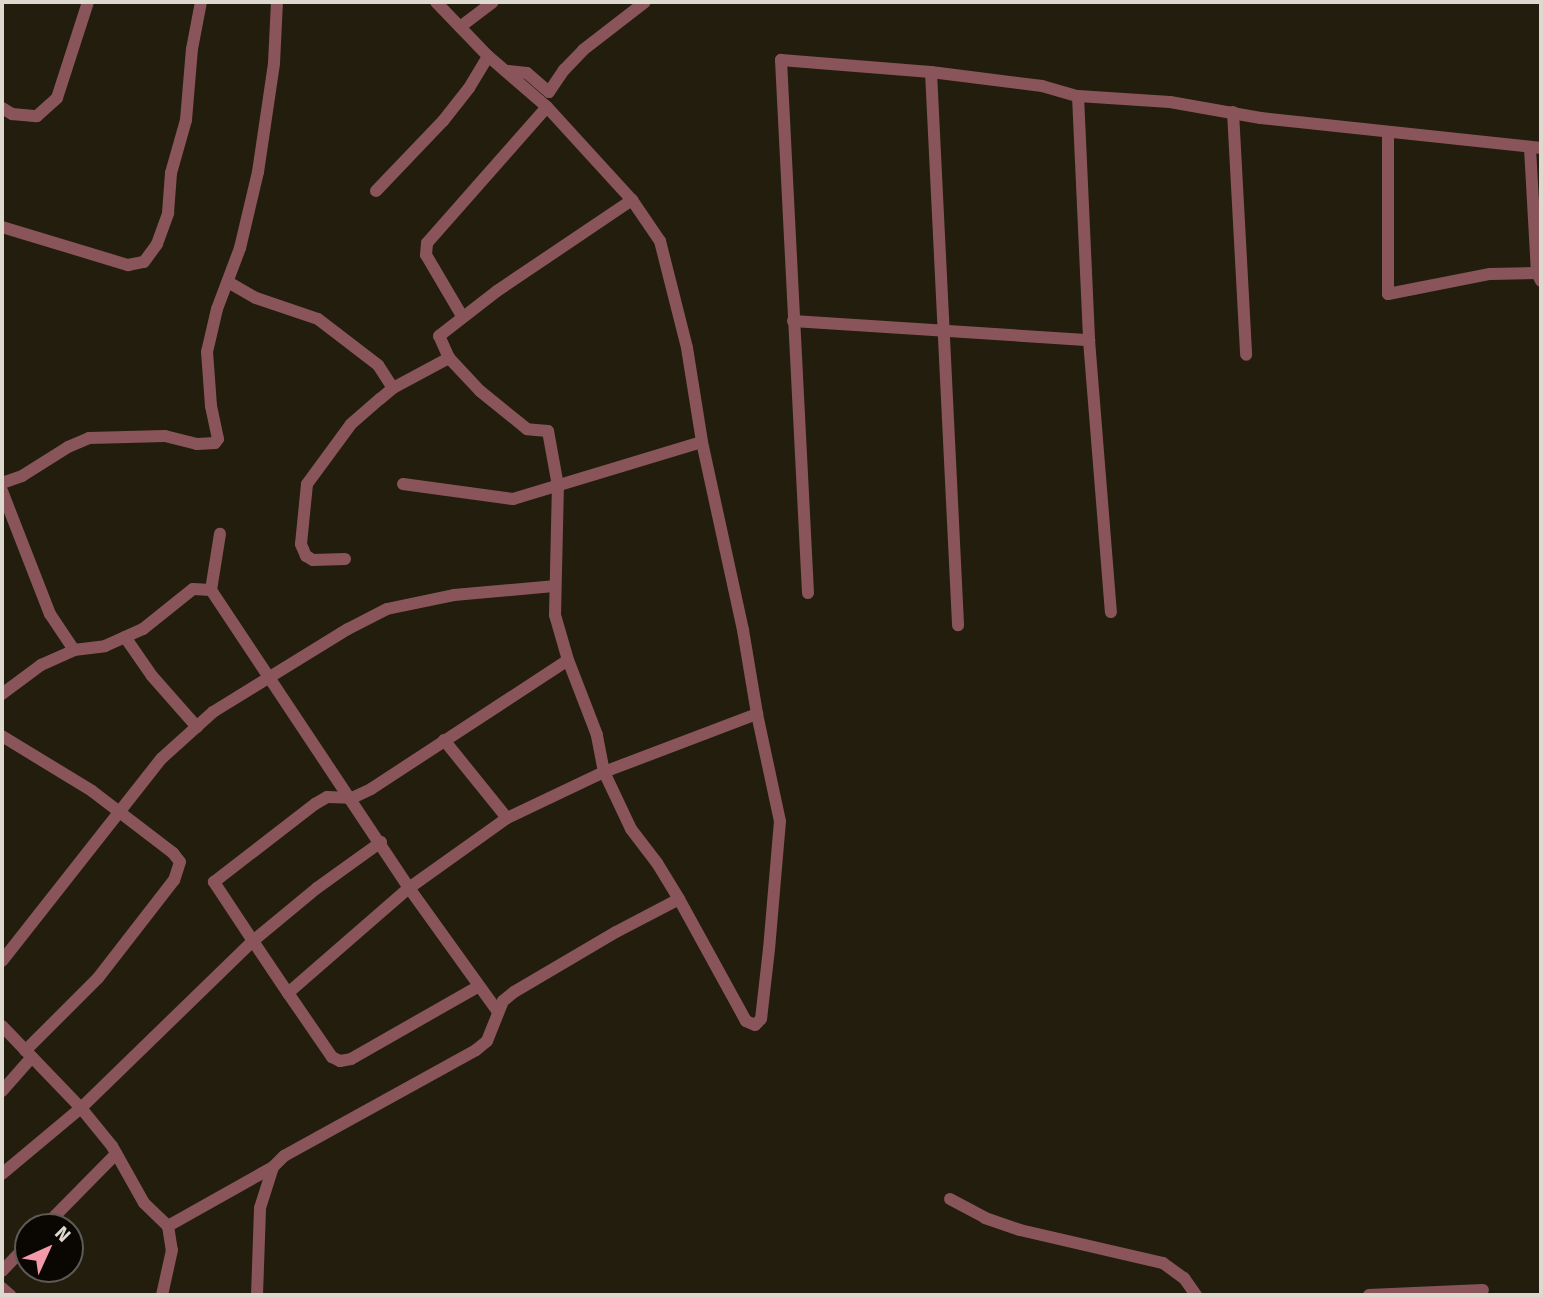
<!DOCTYPE html>
<html>
<head>
<meta charset="utf-8">
<style>
  body { margin:0 }
  #map { position:relative; width:1543px; height:1297px; overflow:hidden; background:#231d0d; font-family:"Fira Sans",sans-serif }
  div>[style] { position:absolute }
  .minor>* { height:12px; margin:-6px; padding:0 6px; transform-origin:6px; border-radius:6px; background:#89555b }
  span { translate:-50% -50%; white-space:nowrap; text-align:center; line-height:1.15; -webkit-text-stroke:5px #0a0703; paint-order:stroke }
  .frame { position:absolute; inset:0; border:4px solid #ddd9ce; pointer-events:none }
  .north { position:absolute; left:14px; top:1213px; width:70px; height:70px; box-sizing:border-box; background:#0a0703; border:2px solid #5e5b54; border-radius:50%; rotate:45deg; font-size:19px; font-weight:700; line-height:28px; text-align:center; color:#ddd9ce }
  .north::after { content:''; display:block; margin:auto; width:24px; height:32px; background:#f39aaa; clip-path:polygon(50% 0,100% 100%,50% 72%,0 100%) }
</style>
</head>
<body>
<div id="map">
  <div class="minor">
    <div style="left:436px;top:2px;width:75px;rotate:46.1deg"></div>
    <div style="left:488px;top:56px;width:78px;rotate:40.8deg"></div>
    <div style="left:547px;top:107px;width:126px;rotate:47.6deg"></div>
    <div style="left:632px;top:200px;width:50px;rotate:55.7deg"></div>
    <div style="left:660px;top:241px;width:110px;rotate:75.8deg"></div>
    <div style="left:687px;top:348px;width:95px;rotate:80.9deg"></div>
    <div style="left:702px;top:442px;width:192px;rotate:77.7deg"></div>
    <div style="left:743px;top:630px;width:85px;rotate:80.5deg"></div>
    <div style="left:757px;top:714px;width:109px;rotate:77.9deg"></div>
    <div style="left:780px;top:821px;width:128px;rotate:94.9deg"></div>
    <div style="left:769px;top:949px;width:70px;rotate:96.5deg"></div>
    <div style="left:761px;top:1019px;width:8px;rotate:135deg"></div>
    <div style="left:755px;top:1025px;width:10px;rotate:-156deg"></div>
    <div style="left:746px;top:1021px;width:139px;rotate:-118.8deg"></div>
    <div style="left:460px;top:27px;width:41px;rotate:-37.1deg"></div>
    <div style="left:508px;top:71px;width:19px;rotate:6deg"></div>
    <div style="left:527px;top:73px;width:29px;rotate:41deg"></div>
    <div style="left:549px;top:92px;width:27px;rotate:-56deg"></div>
    <div style="left:564px;top:70px;width:28px;rotate:-46deg"></div>
    <div style="left:583px;top:50px;width:78px;rotate:-37.7deg"></div>
    <div style="left:931px;top:72px;width:554px;rotate:87.2deg"></div>
    <div style="left:1078px;top:96px;width:244px;rotate:87.4deg"></div>
    <div style="left:1089px;top:340px;width:273px;rotate:85.4deg"></div>
    <div style="left:2px;top:108px;width:12px;rotate:31deg"></div>
    <div style="left:12px;top:114px;width:25px;rotate:5deg"></div>
    <div style="left:37px;top:116px;width:27px;rotate:-42deg"></div>
    <div style="left:57px;top:98px;width:101px;rotate:-72.1deg"></div>
    <div style="left:1233px;top:112px;width:243px;rotate:86.9deg"></div>
    <div style="left:1388px;top:132px;width:162px;rotate:90deg"></div>
    <div style="left:1388px;top:294px;width:104px;rotate:-11.1deg"></div>
    <div style="left:1490px;top:274px;width:47px;rotate:-1.2deg"></div>
    <div style="left:1537px;top:273px;width:9px;rotate:63deg"></div>
    <div style="left:1530px;top:148px;width:125px;rotate:86.8deg"></div>
    <div style="left:376px;top:191px;width:97px;rotate:-46.3deg"></div>
    <div style="left:443px;top:121px;width:42px;rotate:-51.8deg"></div>
    <div style="left:469px;top:88px;width:37px;rotate:-59deg"></div>
    <div style="left:2px;top:227px;width:132px;rotate:16.8deg"></div>
    <div style="left:128px;top:265px;width:16px;rotate:-11deg"></div>
    <div style="left:144px;top:262px;width:22px;rotate:-54deg"></div>
    <div style="left:157px;top:244px;width:33px;rotate:-70deg"></div>
    <div style="left:168px;top:213px;width:40px;rotate:-85.7deg"></div>
    <div style="left:171px;top:173px;width:55px;rotate:-74.2deg"></div>
    <div style="left:186px;top:120px;width:71px;rotate:-85.2deg"></div>
    <div style="left:192px;top:49px;width:48px;rotate:-79.2deg"></div>
    <div style="left:228px;top:282px;width:32px;rotate:30deg"></div>
    <div style="left:256px;top:298px;width:65px;rotate:18.7deg"></div>
    <div style="left:318px;top:319px;width:76px;rotate:37.5deg"></div>
    <div style="left:378px;top:365px;width:27px;rotate:57deg"></div>
    <div style="left:462px;top:316px;width:71px;rotate:-120.5deg"></div>
    <div style="left:426px;top:255px;width:12px;rotate:-85deg"></div>
    <div style="left:427px;top:243px;width:181px;rotate:-48.6deg"></div>
    <div style="left:793px;top:321px;width:297px;rotate:3.7deg"></div>
    <div style="left:2px;top:483px;width:21px;rotate:-19deg"></div>
    <div style="left:22px;top:476px;width:54px;rotate:-32.2deg"></div>
    <div style="left:68px;top:447px;width:23px;rotate:-23deg"></div>
    <div style="left:89px;top:438px;width:76px;rotate:-1.5deg"></div>
    <div style="left:165px;top:436px;width:33px;rotate:14deg"></div>
    <div style="left:197px;top:444px;width:18px;rotate:-3deg"></div>
    <div style="left:215px;top:443px;width:5px;rotate:-53deg"></div>
    <div style="left:218px;top:439px;width:34px;rotate:-102deg"></div>
    <div style="left:211px;top:406px;width:54px;rotate:-94.2deg"></div>
    <div style="left:207px;top:352px;width:44px;rotate:-76.9deg"></div>
    <div style="left:217px;top:309px;width:65px;rotate:-69.3deg"></div>
    <div style="left:240px;top:248px;width:78px;rotate:-76.7deg"></div>
    <div style="left:258px;top:172px;width:110px;rotate:-81.6deg"></div>
    <div style="left:274px;top:63px;width:61px;rotate:-87.2deg"></div>
    <div style="left:403px;top:484px;width:111px;rotate:7.8deg"></div>
    <div style="left:513px;top:499px;width:197px;rotate:-16.8deg"></div>
    <div style="left:2px;top:491px;width:132px;rotate:68.7deg"></div>
    <div style="left:50px;top:614px;width:43px;rotate:56.3deg"></div>
    <div style="left:345px;top:559px;width:32px;rotate:178deg"></div>
    <div style="left:313px;top:560px;width:8px;rotate:-150deg"></div>
    <div style="left:306px;top:556px;width:13px;rotate:-113deg"></div>
    <div style="left:301px;top:544px;width:60px;rotate:-84.3deg"></div>
    <div style="left:307px;top:484px;width:74px;rotate:-53.7deg"></div>
    <div style="left:351px;top:424px;width:38px;rotate:-41deg"></div>
    <div style="left:380px;top:399px;width:17px;rotate:-40deg"></div>
    <div style="left:393px;top:388px;width:64px;rotate:-28.2deg"></div>
    <div style="left:211px;top:590px;width:57px;rotate:-80.9deg"></div>
    <div style="left:808px;top:593px;width:534px;rotate:-92.9deg"></div>
    <div style="left:781px;top:60px;width:150px;rotate:4.6deg"></div>
    <div style="left:931px;top:72px;width:112px;rotate:7.2deg"></div>
    <div style="left:1042px;top:86px;width:37px;rotate:16deg"></div>
    <div style="left:1078px;top:96px;width:92px;rotate:3.7deg"></div>
    <div style="left:1170px;top:102px;width:92px;rotate:10deg"></div>
    <div style="left:1261px;top:118px;width:282px;rotate:6.1deg"></div>
    <div style="left:125px;top:637px;width:47px;rotate:55.3deg"></div>
    <div style="left:152px;top:676px;width:68px;rotate:48.6deg"></div>
    <div style="left:2px;top:694px;width:49px;rotate:-36.6deg"></div>
    <div style="left:41px;top:665px;width:36px;rotate:-24deg"></div>
    <div style="left:74px;top:650px;width:31px;rotate:-7deg"></div>
    <div style="left:105px;top:646px;width:42px;rotate:-24.1deg"></div>
    <div style="left:143px;top:629px;width:64px;rotate:-38.7deg"></div>
    <div style="left:193px;top:589px;width:18px;rotate:3deg"></div>
    <div style="left:211px;top:590px;width:358px;rotate:56.4deg"></div>
    <div style="left:409px;top:888px;width:153px;rotate:54.3deg"></div>
    <div style="left:2px;top:736px;width:105px;rotate:31.4deg"></div>
    <div style="left:92px;top:791px;width:102px;rotate:37.4deg"></div>
    <div style="left:173px;top:853px;width:11px;rotate:52deg"></div>
    <div style="left:180px;top:862px;width:19px;rotate:108deg"></div>
    <div style="left:174px;top:880px;width:124px;rotate:127.8deg"></div>
    <div style="left:98px;top:978px;width:103px;rotate:135deg"></div>
    <div style="left:444px;top:740px;width:100px;rotate:51.1deg"></div>
    <div style="left:381px;top:842px;width:79px;rotate:144.3deg"></div>
    <div style="left:317px;top:888px;width:83px;rotate:140.4deg"></div>
    <div style="left:253px;top:941px;width:63px;rotate:56.1deg"></div>
    <div style="left:288px;top:993px;width:160px;rotate:-41deg"></div>
    <div style="left:409px;top:888px;width:120px;rotate:-35.5deg"></div>
    <div style="left:507px;top:818px;width:107px;rotate:-25.4deg"></div>
    <div style="left:604px;top:772px;width:164px;rotate:-20.8deg"></div>
    <div style="left:2px;top:961px;width:258px;rotate:-51.8deg"></div>
    <div style="left:162px;top:758px;width:69px;rotate:-42deg"></div>
    <div style="left:213px;top:712px;width:158px;rotate:-31.6deg"></div>
    <div style="left:348px;top:629px;width:44px;rotate:-27.1deg"></div>
    <div style="left:387px;top:609px;width:68px;rotate:-11.8deg"></div>
    <div style="left:454px;top:595px;width:100px;rotate:-5.1deg"></div>
    <div style="left:288px;top:993px;width:78px;rotate:55.5deg"></div>
    <div style="left:332px;top:1057px;width:9px;rotate:27deg"></div>
    <div style="left:340px;top:1061px;width:11px;rotate:-10deg"></div>
    <div style="left:351px;top:1059px;width:147px;rotate:-29.7deg"></div>
    <div style="left:2px;top:1026px;width:114px;rotate:46.1deg"></div>
    <div style="left:81px;top:1108px;width:49px;rotate:50.8deg"></div>
    <div style="left:112px;top:1146px;width:65px;rotate:60.7deg"></div>
    <div style="left:144px;top:1203px;width:33px;rotate:44deg"></div>
    <div style="left:168px;top:1226px;width:24px;rotate:81deg"></div>
    <div style="left:172px;top:1250px;width:46px;rotate:102.5deg"></div>
    <div style="left:2px;top:1091px;width:45px;rotate:-48.6deg"></div>
    <div style="left:2px;top:1174px;width:103px;rotate:-39.9deg"></div>
    <div style="left:81px;top:1108px;width:240px;rotate:-44.2deg"></div>
    <div style="left:253px;top:941px;width:71px;rotate:-123.5deg"></div>
    <div style="left:214px;top:882px;width:128px;rotate:-37.7deg"></div>
    <div style="left:315px;top:804px;width:14px;rotate:-30deg"></div>
    <div style="left:327px;top:797px;width:25px;rotate:2deg"></div>
    <div style="left:352px;top:798px;width:21px;rotate:-25deg"></div>
    <div style="left:371px;top:789px;width:235px;rotate:-33.2deg"></div>
    <div style="left:950px;top:1199px;width:40px;rotate:28deg"></div>
    <div style="left:985px;top:1218px;width:37px;rotate:19deg"></div>
    <div style="left:1020px;top:1230px;width:147px;rotate:13deg"></div>
    <div style="left:1163px;top:1263px;width:26px;rotate:36deg"></div>
    <div style="left:1184px;top:1278px;width:21px;rotate:55deg"></div>
    <div style="left:168px;top:1226px;width:120px;rotate:-29.3deg"></div>
    <div style="left:44px;top:1227px;width:103px;rotate:-45.4deg"></div>
    <div style="left:2px;top:1271px;width:37px;rotate:-46deg"></div>
    <div style="left:2px;top:1288px;width:11px;rotate:41deg"></div>
    <div style="left:257px;top:1295px;width:87px;rotate:-88deg"></div>
    <div style="left:260px;top:1208px;width:43px;rotate:-72.4deg"></div>
    <div style="left:273px;top:1167px;width:16px;rotate:-45deg"></div>
    <div style="left:284px;top:1156px;width:219px;rotate:-28.9deg"></div>
    <div style="left:476px;top:1050px;width:14px;rotate:-39deg"></div>
    <div style="left:487px;top:1041px;width:43px;rotate:-68.2deg"></div>
    <div style="left:503px;top:1001px;width:14px;rotate:-39deg"></div>
    <div style="left:514px;top:992px;width:118px;rotate:-30.5deg"></div>
    <div style="left:616px;top:932px;width:71px;rotate:-27.6deg"></div>
    <div style="left:679px;top:899px;width:42px;rotate:-121.4deg"></div>
    <div style="left:657px;top:863px;width:43px;rotate:-127.4deg"></div>
    <div style="left:631px;top:829px;width:63px;rotate:-115.3deg"></div>
    <div style="left:604px;top:772px;width:38px;rotate:-101deg"></div>
    <div style="left:597px;top:735px;width:80px;rotate:-111.1deg"></div>
    <div style="left:568px;top:660px;width:47px;rotate:-106.1deg"></div>
    <div style="left:555px;top:615px;width:129px;rotate:-88.7deg"></div>
    <div style="left:558px;top:486px;width:56px;rotate:-100.3deg"></div>
    <div style="left:548px;top:431px;width:21px;rotate:-175deg"></div>
    <div style="left:527px;top:429px;width:60px;rotate:-141deg"></div>
    <div style="left:480px;top:391px;width:45px;rotate:-133.2deg"></div>
    <div style="left:449px;top:358px;width:24px;rotate:-114deg"></div>
    <div style="left:439px;top:336px;width:73px;rotate:-37.8deg"></div>
    <div style="left:497px;top:291px;width:163px;rotate:-34deg"></div>
    <div style="left:1369px;top:1295px;width:114px;rotate:-2.5deg"></div>
  </div>
  <div class="frame"></div>
  <div class="north">N</div>
</div>
</body>
</html>
